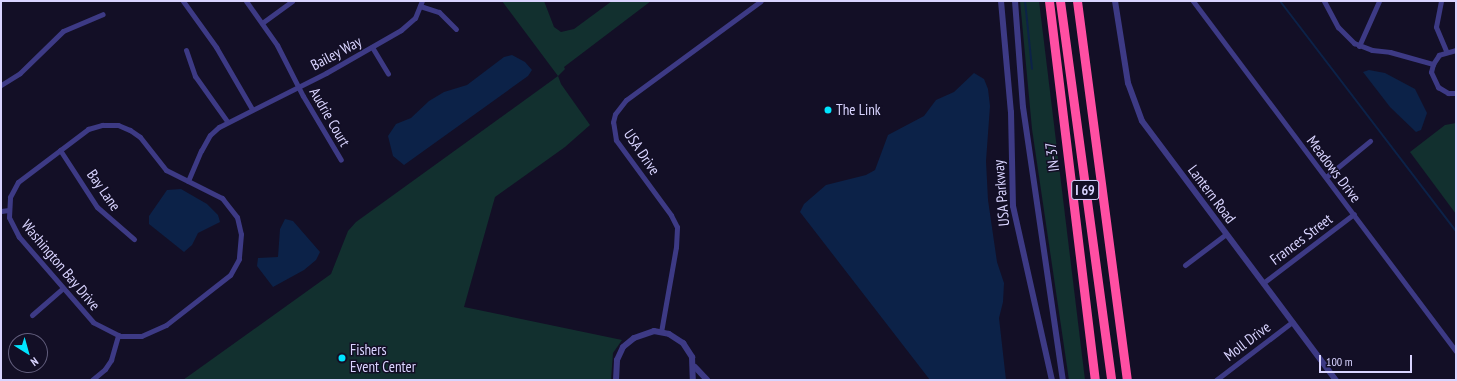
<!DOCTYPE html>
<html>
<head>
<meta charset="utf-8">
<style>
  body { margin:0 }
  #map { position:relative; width:1457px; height:381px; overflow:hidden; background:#130f26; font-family:"PT Sans Narrow",sans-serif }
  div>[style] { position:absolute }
  .green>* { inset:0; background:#12302f }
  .water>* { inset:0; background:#0c2248 }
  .stream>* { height:2px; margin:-1px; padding:0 1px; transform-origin:1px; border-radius:1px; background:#0c2248 }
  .minor>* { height:5px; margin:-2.5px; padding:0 2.5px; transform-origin:2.5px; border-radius:2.5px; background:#3d3a85 }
  .tertiary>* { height:6px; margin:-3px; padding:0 3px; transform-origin:3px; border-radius:3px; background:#3d3a85 }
  .motorway>* { height:9px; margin:-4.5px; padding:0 4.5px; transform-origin:4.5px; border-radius:4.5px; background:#ff4fa3 }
  .dots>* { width:11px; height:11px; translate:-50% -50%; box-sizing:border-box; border:2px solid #130f26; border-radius:50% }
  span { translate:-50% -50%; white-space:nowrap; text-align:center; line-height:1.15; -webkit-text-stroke:3px #130f26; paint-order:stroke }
  .shield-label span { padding:1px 3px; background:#130f26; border:1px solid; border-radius:3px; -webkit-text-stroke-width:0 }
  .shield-label { font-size:14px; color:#d9d4ff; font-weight:700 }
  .street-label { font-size:15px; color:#d9d4ff }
  .poi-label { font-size:15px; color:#d9d4ff }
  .left { translate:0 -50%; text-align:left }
  .frame { position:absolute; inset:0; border:2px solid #d9d4ff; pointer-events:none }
  .north { position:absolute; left:8px; top:333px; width:40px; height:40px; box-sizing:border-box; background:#130f26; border:1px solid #625e7d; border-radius:50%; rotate:143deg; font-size:11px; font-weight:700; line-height:16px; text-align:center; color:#d9d4ff }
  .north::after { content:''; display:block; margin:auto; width:14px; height:18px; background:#00e5ff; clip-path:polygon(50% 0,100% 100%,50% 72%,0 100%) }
  .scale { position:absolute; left:1319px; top:355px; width:93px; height:18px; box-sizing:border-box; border:2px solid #d9d4ff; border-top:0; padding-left:5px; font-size:12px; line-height:14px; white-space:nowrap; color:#d9d4ff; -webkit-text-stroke:3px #130f26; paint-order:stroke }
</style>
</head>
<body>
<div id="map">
  <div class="green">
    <div style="clip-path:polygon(502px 1px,544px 1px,554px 27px,561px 32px,574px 29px,612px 1px,651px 1px,564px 67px,565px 69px,558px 76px,561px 84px,590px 125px,565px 147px,495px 197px,464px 307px,622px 340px,613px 353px,611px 380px,183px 380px,331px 274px,348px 231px,356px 222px,558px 76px)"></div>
    <div style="clip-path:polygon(1020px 1px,1039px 1px,1085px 380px,1069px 380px,1032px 129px)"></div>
    <div style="clip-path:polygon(1456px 123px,1456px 214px,1410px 152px,1445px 125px)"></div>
  </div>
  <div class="water">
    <div style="clip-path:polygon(512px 55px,525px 62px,532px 70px,528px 76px,404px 165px,393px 156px,388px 136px,396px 124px,411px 118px,429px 101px,444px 92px,467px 85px,504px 57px)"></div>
    <div style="clip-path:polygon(1369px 70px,1385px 73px,1415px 89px,1427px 113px,1421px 130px,1416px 132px,1390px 107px,1363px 72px)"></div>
    <div style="clip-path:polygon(974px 73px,984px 79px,988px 89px,990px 106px,986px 161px,988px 200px,997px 262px,1004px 283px,1003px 302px,999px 318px,1006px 380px,930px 380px,800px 212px,804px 204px,826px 185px,866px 175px,875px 170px,888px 135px,924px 116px,936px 100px,954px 92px)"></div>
    <div style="clip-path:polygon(181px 189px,207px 204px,218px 215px,220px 222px,198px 233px,192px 245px,184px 252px,149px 224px,149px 216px,167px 190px)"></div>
    <div style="clip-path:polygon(285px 219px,293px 221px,320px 252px,316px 260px,304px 270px,273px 287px,257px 266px,258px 258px,278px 257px,280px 229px)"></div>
  </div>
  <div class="stream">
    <div style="left:1025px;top:1px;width:68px;rotate:84.1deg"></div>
    <div style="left:1280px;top:1px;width:290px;rotate:52.6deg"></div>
  </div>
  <div class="minor">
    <div style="left:183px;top:1px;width:57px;rotate:54.3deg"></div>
    <div style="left:216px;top:47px;width:72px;rotate:59.9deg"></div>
    <div style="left:246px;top:1px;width:54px;rotate:54.8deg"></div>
    <div style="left:277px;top:45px;width:57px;rotate:63deg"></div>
    <div style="left:303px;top:96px;width:74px;rotate:59.3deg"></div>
    <div style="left:1193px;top:1px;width:438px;rotate:53.1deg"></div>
    <div style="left:1324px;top:1px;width:30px;rotate:62deg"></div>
    <div style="left:1338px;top:27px;width:23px;rotate:45deg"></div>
    <div style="left:1354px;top:43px;width:19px;rotate:21deg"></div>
    <div style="left:1372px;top:50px;width:18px;rotate:6deg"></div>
    <div style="left:1390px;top:52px;width:45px;rotate:15.6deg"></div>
    <div style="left:1441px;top:1px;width:26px;rotate:101deg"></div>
    <div style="left:1436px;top:27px;width:26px;rotate:67deg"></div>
    <div style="left:420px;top:6px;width:20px;rotate:18deg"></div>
    <div style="left:439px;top:12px;width:24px;rotate:45deg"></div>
    <div style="left:262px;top:23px;width:37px;rotate:-36deg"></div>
    <div style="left:1359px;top:46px;width:49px;rotate:-66deg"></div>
    <div style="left:372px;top:47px;width:31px;rotate:59deg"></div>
    <div style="left:186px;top:50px;width:28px;rotate:71deg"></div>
    <div style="left:195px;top:76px;width:55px;rotate:54.6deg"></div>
    <div style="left:1456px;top:50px;width:18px;rotate:164deg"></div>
    <div style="left:1439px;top:55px;width:11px;rotate:124deg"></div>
    <div style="left:1433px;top:64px;width:8px;rotate:104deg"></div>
    <div style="left:1431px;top:72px;width:17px;rotate:65deg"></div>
    <div style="left:1438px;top:87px;width:12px;rotate:31deg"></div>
    <div style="left:1448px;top:93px;width:8px"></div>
    <div style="left:1px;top:85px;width:22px;rotate:-32deg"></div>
    <div style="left:20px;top:73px;width:60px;rotate:-44.3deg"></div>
    <div style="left:63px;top:31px;width:43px;rotate:-23deg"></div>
    <div style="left:102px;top:125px;width:16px"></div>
    <div style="left:118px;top:125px;width:13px;rotate:23deg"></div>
    <div style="left:130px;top:130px;width:12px;rotate:35deg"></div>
    <div style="left:140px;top:137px;width:42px;rotate:51.8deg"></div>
    <div style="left:166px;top:170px;width:63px;rotate:26.6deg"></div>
    <div style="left:222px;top:198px;width:24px;rotate:52deg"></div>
    <div style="left:237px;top:217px;width:17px;rotate:77deg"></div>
    <div style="left:241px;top:234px;width:25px;rotate:95deg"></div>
    <div style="left:239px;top:259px;width:18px;rotate:119deg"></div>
    <div style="left:230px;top:275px;width:81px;rotate:142deg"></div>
    <div style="left:166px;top:325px;width:27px;rotate:156deg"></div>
    <div style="left:141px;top:336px;width:21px;rotate:180deg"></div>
    <div style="left:120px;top:336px;width:30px;rotate:-153deg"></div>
    <div style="left:93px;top:322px;width:113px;rotate:-131deg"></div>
    <div style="left:19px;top:237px;width:22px;rotate:-117deg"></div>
    <div style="left:9px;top:217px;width:20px;rotate:-87deg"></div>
    <div style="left:10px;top:197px;width:17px;rotate:-62deg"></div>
    <div style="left:18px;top:182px;width:88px;rotate:-37.1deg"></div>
    <div style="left:88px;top:129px;width:15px;rotate:-16deg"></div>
    <div style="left:60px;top:150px;width:68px;rotate:57deg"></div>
    <div style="left:97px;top:207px;width:49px;rotate:40.9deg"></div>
    <div style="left:1326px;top:177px;width:57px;rotate:-39.3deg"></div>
    <div style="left:188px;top:181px;width:33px;rotate:-67deg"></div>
    <div style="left:201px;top:151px;width:18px;rotate:-61deg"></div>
    <div style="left:210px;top:135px;width:12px;rotate:-42deg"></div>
    <div style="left:219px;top:127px;width:120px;rotate:-26.8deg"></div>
    <div style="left:326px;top:73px;width:86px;rotate:-29.8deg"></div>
    <div style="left:401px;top:30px;width:18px;rotate:-41deg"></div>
    <div style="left:415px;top:18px;width:18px;rotate:-68deg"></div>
    <div style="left:1px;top:211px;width:8px;rotate:-7deg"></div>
    <div style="left:1185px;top:265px;width:51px;rotate:-37.1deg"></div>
    <div style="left:1263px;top:283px;width:114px;rotate:-37.2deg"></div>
    <div style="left:32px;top:315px;width:41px;rotate:-41.1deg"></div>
    <div style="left:661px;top:332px;width:86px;rotate:-80deg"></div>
    <div style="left:676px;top:247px;width:20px;rotate:-87deg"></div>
    <div style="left:677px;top:227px;width:13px;rotate:-117deg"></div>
    <div style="left:671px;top:215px;width:93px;rotate:-126.3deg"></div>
    <div style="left:616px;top:140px;width:18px;rotate:-99deg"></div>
    <div style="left:613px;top:122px;width:8px;rotate:-76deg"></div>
    <div style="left:615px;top:114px;width:18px;rotate:-52deg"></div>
    <div style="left:626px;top:100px;width:167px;rotate:-36.3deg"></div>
    <div style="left:92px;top:380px;width:17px;rotate:-40deg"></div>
    <div style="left:105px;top:369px;width:11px;rotate:-56deg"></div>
    <div style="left:111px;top:360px;width:26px;rotate:-74deg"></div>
    <div style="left:1216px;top:380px;width:96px;rotate:-37.3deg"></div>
  </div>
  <div class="tertiary">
    <div style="left:1001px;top:1px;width:111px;rotate:84.9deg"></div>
    <div style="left:1011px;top:112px;width:94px;rotate:88.8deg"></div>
    <div style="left:1013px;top:206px;width:178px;rotate:77.4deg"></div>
    <div style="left:1015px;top:1px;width:106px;rotate:85.7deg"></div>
    <div style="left:1023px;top:107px;width:276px;rotate:81.7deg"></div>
    <div style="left:1115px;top:1px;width:83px;rotate:81deg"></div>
    <div style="left:1128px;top:83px;width:40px;rotate:69.8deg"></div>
    <div style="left:1142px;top:121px;width:324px;rotate:53.2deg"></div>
    <div style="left:695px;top:367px;width:18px;rotate:47deg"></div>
    <div style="left:616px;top:380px;width:20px;rotate:-87deg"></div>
    <div style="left:617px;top:360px;width:14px;rotate:-65deg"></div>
    <div style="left:623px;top:347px;width:14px;rotate:-39deg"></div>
    <div style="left:634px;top:338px;width:21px;rotate:-19deg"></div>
    <div style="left:654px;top:331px;width:15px;rotate:11deg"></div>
    <div style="left:669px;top:334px;width:17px;rotate:33deg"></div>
    <div style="left:683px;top:343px;width:17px;rotate:57deg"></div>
    <div style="left:692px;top:357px;width:23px;rotate:88deg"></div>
  </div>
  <div class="motorway">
    <div style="left:1049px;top:1px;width:382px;rotate:83.1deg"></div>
    <div style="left:1060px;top:1px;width:382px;rotate:82.3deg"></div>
    <div style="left:1077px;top:1px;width:382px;rotate:82.5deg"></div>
  </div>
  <div class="dots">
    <div style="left:828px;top:110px;background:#00e5ff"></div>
    <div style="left:342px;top:358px;background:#00e5ff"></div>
  </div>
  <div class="shield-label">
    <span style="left:1085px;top:190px">I 69</span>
  </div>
  <div class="street-label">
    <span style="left:336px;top:53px;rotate:-28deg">Bailey Way</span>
    <span style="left:330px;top:117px;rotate:60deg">Audrie Court</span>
    <span style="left:642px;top:152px;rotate:56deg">USA Drive</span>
    <span style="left:1052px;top:157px;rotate:-97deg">IN-37</span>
    <span style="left:1334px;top:169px;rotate:53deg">Meadows Drive</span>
    <span style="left:104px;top:190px;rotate:55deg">Bay Lane</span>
    <span style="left:1001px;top:193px;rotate:-95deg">USA Parkway</span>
    <span style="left:1212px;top:194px;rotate:53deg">Lantern Road</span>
    <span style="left:1301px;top:239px;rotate:-37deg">Frances Street</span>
    <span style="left:61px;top:265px;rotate:50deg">Washington Bay Drive</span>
    <span style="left:1247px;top:341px;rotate:-37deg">Moll Drive</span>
  </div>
  <div class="poi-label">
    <span class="left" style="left:836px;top:110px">The Link</span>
    <span class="left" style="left:350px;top:358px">Fishers<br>Event Center</span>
  </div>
  <div class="frame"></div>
  <div class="north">N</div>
  <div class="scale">100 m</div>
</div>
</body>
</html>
